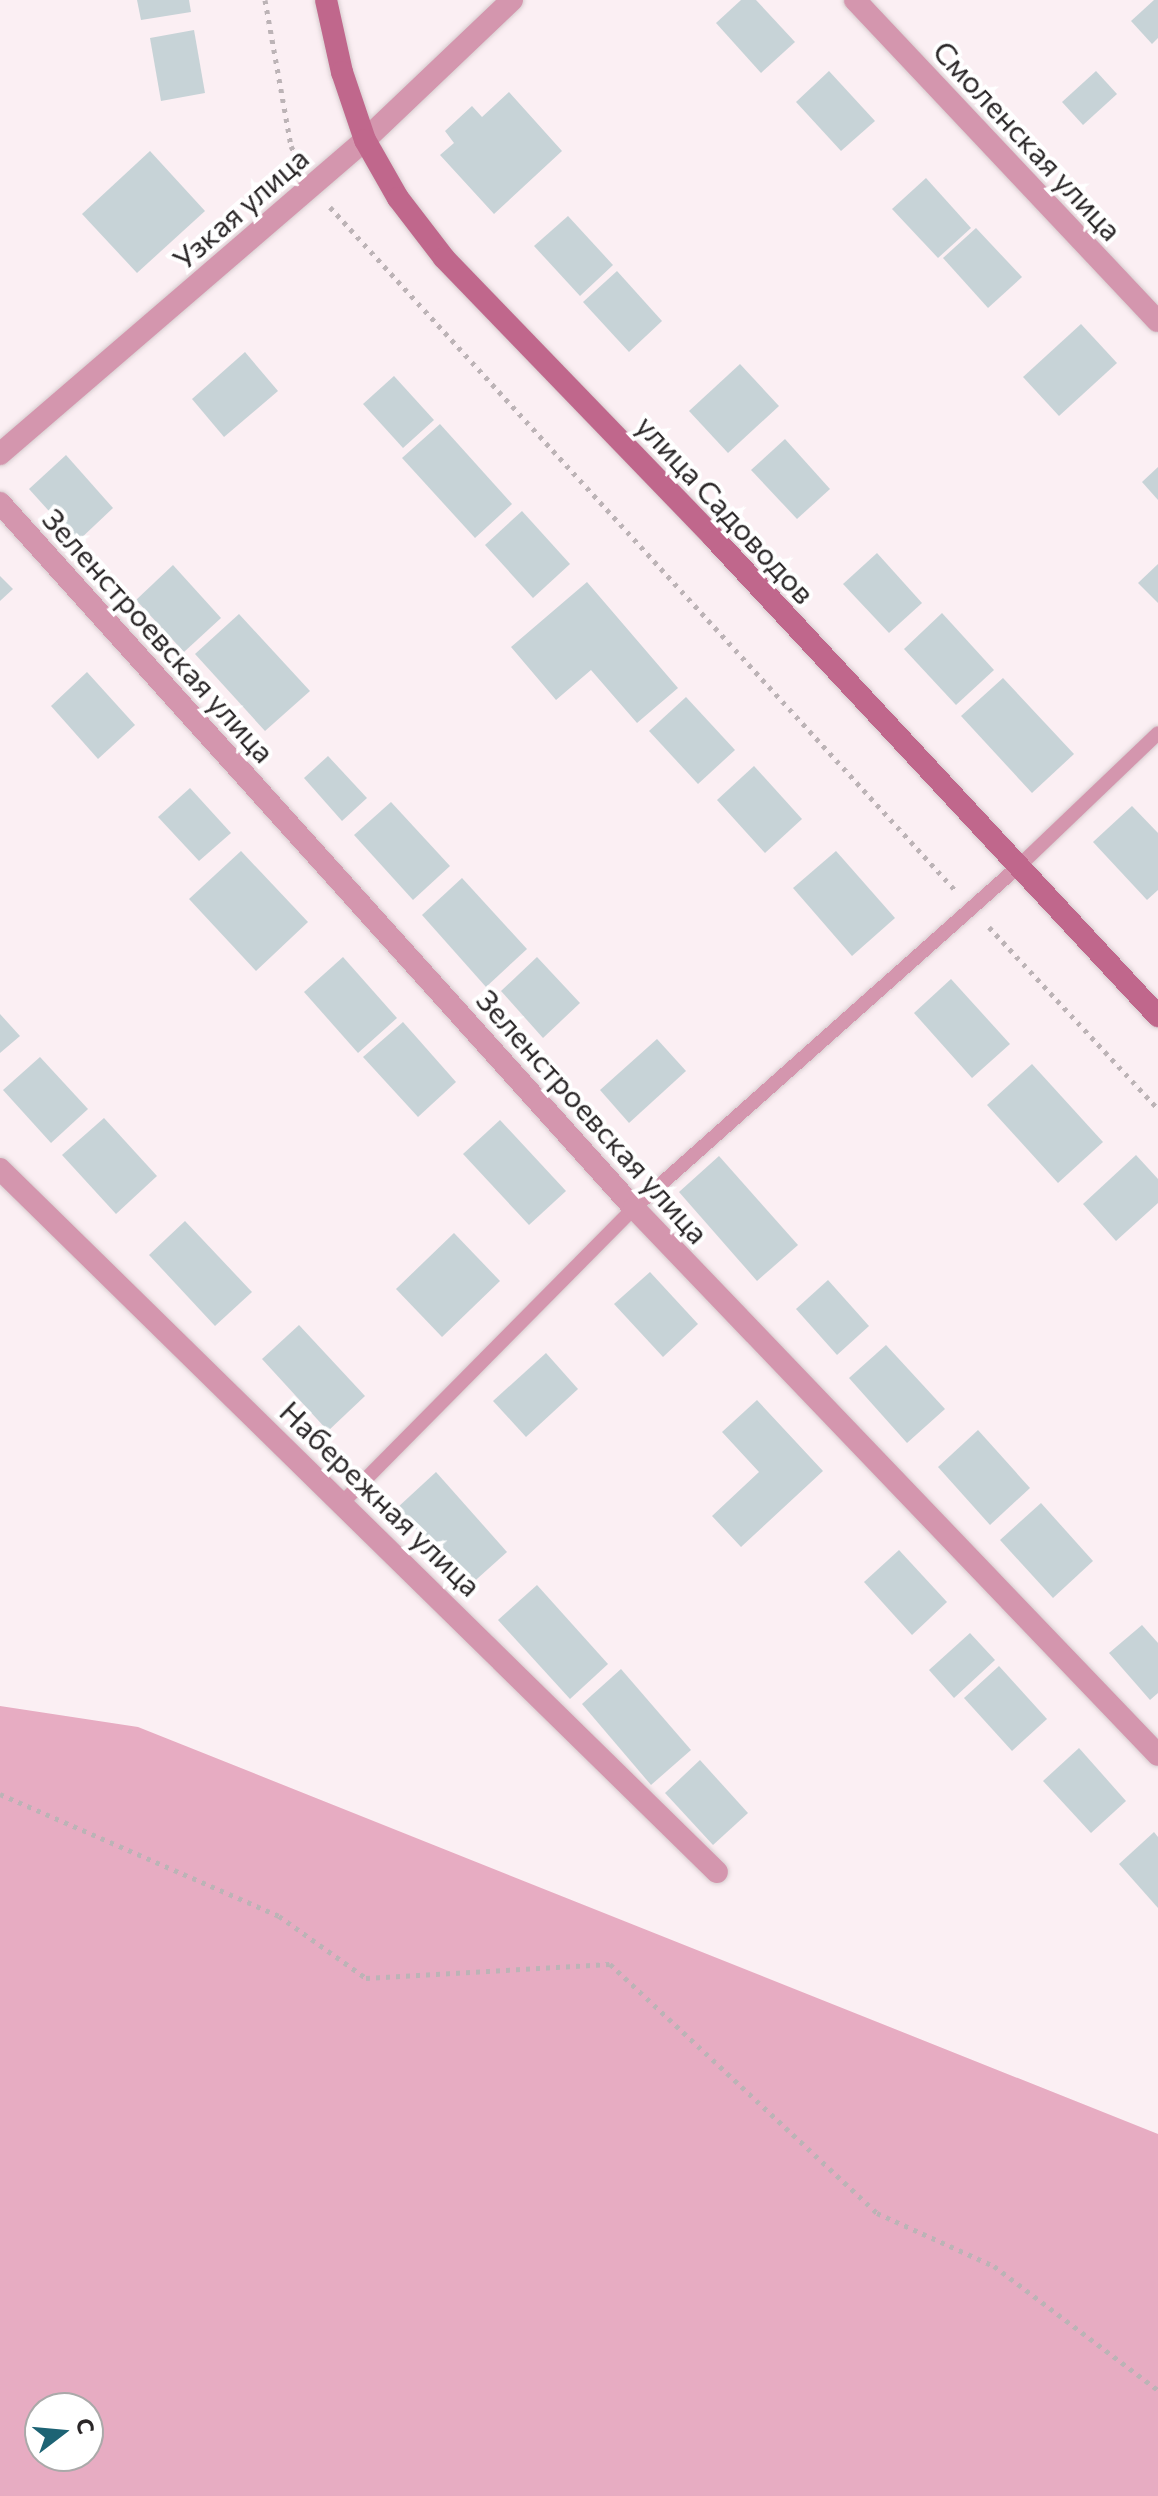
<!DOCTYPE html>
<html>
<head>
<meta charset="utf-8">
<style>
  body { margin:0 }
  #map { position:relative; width:1158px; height:2496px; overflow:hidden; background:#fbeff3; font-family:Commissioner,sans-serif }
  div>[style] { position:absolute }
  .green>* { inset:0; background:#e7acc2 }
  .building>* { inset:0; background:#c7d3d7 }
  .path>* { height:5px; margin-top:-2.5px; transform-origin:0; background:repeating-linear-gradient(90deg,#bcb3b6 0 4px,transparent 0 10px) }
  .roads { filter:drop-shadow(0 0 2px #d6cbce) drop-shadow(0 0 2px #d6cbce) }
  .service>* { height:14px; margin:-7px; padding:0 7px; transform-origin:7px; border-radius:7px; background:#d496ae }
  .minor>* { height:22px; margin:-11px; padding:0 11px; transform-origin:11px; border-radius:11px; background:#d496ae }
  .secondary>* { height:22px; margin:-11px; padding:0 11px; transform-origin:11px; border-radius:11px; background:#c0678c }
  span { translate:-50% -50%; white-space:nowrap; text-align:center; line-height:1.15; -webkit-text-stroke:8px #fff; paint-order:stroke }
  .street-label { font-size:30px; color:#2b2728 }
  .north { position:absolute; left:24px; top:2392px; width:80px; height:80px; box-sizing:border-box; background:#fff; border:2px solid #aaa9a9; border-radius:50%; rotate:74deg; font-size:22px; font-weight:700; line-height:32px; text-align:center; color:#2b2728 }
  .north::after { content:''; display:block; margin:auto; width:28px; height:36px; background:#1d6374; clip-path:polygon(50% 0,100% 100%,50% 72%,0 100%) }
</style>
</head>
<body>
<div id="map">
  <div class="green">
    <div style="clip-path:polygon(evenodd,0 1706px,138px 1727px,1158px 2134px,1158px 2496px,0 2496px,0 1706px,40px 2408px,88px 2408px,88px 2456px,40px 2456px,40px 2408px)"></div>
  </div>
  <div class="building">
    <div style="clip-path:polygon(137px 0,189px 0,191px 12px,141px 20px)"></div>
    <div style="clip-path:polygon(741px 0,756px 0,795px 42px,761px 73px,716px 23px)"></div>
    <div style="clip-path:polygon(1154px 0,1158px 0,1158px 38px,1152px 44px,1131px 21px)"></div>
    <div style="clip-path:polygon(194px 30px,205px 93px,161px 101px,150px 38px)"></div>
    <div style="clip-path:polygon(829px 71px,875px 121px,841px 151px,796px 102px)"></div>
    <div style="clip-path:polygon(1096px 71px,1117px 94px,1083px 125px,1062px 102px)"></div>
    <div style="clip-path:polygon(509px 92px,562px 151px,494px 214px,440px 155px,454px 143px,445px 131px,472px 106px,482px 117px)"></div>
    <div style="clip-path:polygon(150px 151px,205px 211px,137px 273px,82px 214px)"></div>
    <div style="clip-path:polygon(926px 178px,971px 228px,938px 258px,892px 209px)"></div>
    <div style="clip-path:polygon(568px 216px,613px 265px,580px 296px,534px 246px)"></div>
    <div style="clip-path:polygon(976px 228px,1022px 277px,988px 308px,943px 258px)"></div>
    <div style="clip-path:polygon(617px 271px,662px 321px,629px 352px,583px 302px)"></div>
    <div style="clip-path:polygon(1081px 324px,1117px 363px,1059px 416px,1023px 377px)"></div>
    <div style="clip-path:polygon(245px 352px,278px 391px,224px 437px,192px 399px)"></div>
    <div style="clip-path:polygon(740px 364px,779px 406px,728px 453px,689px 411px)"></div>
    <div style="clip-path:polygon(394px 376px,434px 420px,403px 448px,363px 404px)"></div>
    <div style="clip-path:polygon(440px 424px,512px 504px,475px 538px,402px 458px)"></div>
    <div style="clip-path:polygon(785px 439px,830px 489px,797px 519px,751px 470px)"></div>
    <div style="clip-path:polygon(66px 455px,113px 508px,77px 542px,29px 489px)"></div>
    <div style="clip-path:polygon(1158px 467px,1158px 500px,1142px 482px)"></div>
    <div style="clip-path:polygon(522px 511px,570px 564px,533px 598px,485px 545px)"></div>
    <div style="clip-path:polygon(877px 553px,922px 603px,889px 633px,843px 584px)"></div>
    <div style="clip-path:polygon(1158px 564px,1158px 603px,1138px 583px)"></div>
    <div style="clip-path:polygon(173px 565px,221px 618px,184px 652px,136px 600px)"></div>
    <div style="clip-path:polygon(0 576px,13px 589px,0 601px)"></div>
    <div style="clip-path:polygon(587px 582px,678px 688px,637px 723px,591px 670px,556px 700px,511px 647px)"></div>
    <div style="clip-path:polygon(942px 613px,994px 670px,956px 705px,904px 649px)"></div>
    <div style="clip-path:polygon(239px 614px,310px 691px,265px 731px,195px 654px)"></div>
    <div style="clip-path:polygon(87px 672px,135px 725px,98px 759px,51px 706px)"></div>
    <div style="clip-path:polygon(1003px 678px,1074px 754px,1032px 793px,961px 716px)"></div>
    <div style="clip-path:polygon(686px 697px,735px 750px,698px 784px,649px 731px)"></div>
    <div style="clip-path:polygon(328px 756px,367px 798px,342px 821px,304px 778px)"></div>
    <div style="clip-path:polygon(754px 766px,802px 819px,765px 853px,717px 800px)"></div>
    <div style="clip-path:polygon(190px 788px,231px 833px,199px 861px,158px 817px)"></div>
    <div style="clip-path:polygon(391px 802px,450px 866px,413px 900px,354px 835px)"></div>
    <div style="clip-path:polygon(1132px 806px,1158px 833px,1158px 890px,1147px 900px,1093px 842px)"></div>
    <div style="clip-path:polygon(241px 851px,308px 922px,256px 971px,189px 899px)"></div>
    <div style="clip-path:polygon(836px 851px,895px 918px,852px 956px,793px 888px)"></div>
    <div style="clip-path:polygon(462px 878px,527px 949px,486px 987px,422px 915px)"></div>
    <div style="clip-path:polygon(343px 957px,397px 1018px,358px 1053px,304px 992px)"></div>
    <div style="clip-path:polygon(537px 957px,580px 1003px,543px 1038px,501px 991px)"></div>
    <div style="clip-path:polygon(951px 979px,1010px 1044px,972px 1078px,914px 1013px)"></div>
    <div style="clip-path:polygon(0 1014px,20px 1036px,0 1053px)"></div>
    <div style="clip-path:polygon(403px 1022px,456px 1082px,418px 1117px,363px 1057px)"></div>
    <div style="clip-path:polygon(657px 1039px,686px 1071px,629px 1123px,600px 1090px)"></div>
    <div style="clip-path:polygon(40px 1057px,88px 1109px,51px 1143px,3px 1090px)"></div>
    <div style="clip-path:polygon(1032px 1064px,1103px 1142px,1058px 1183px,987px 1105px)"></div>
    <div style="clip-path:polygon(104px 1118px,157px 1176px,116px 1214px,62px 1155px)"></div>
    <div style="clip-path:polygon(500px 1120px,566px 1191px,529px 1225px,463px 1154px)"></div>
    <div style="clip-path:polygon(1136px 1155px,1158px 1179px,1158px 1203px,1116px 1241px,1083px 1204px)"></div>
    <div style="clip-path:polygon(719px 1156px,798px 1245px,757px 1281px,679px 1192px)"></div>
    <div style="clip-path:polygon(185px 1221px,252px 1292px,215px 1326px,149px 1255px)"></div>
    <div style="clip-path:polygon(454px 1233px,500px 1281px,442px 1337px,396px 1289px)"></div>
    <div style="clip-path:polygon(650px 1272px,698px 1324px,663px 1357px,614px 1304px)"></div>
    <div style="clip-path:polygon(828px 1280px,869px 1326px,837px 1355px,796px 1309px)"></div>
    <div style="clip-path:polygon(299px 1325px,365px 1396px,328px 1431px,262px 1359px)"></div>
    <div style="clip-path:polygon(886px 1345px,945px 1409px,907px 1443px,849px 1378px)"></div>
    <div style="clip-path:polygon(546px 1353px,578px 1389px,526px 1437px,493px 1401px)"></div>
    <div style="clip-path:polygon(757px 1400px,823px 1471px,741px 1547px,712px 1516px,759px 1472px,722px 1432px)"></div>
    <div style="clip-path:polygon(978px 1430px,1030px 1488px,990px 1525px,938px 1467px)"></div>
    <div style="clip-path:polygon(436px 1472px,507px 1552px,468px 1587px,397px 1508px)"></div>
    <div style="clip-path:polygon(1041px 1503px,1093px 1561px,1053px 1598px,1000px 1540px)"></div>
    <div style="clip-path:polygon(899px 1550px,947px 1602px,912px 1635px,864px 1582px)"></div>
    <div style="clip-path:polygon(537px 1585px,608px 1664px,570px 1699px,498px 1620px)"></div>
    <div style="clip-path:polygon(1142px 1625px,1158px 1643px,1158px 1693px,1150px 1700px,1109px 1653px)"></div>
    <div style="clip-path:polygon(970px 1633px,995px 1660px,954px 1698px,929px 1670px)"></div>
    <div style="clip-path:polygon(999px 1666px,1047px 1719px,1012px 1751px,964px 1698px)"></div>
    <div style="clip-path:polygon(621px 1669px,691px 1750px,651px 1785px,582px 1704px)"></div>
    <div style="clip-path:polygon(1079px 1748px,1126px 1801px,1091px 1833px,1043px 1781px)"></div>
    <div style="clip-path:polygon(700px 1760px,748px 1813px,713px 1845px,665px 1793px)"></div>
    <div style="clip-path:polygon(1154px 1832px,1158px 1837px,1158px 1908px,1119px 1864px)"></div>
  </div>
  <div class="path">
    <div style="left:265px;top:0;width:148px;rotate:79.9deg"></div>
    <div style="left:291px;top:146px;width:15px;rotate:62deg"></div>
    <div style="left:330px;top:207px;width:926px;rotate:47.54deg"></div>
    <div style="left:989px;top:927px;width:248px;rotate:47.1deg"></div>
    <div style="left:0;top:1794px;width:305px;rotate:23.6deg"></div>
    <div style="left:279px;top:1916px;width:107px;rotate:35.5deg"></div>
    <div style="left:366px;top:1978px;width:244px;rotate:-3.3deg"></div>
    <div style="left:610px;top:1964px;width:365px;rotate:43deg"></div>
    <div style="left:877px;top:2213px;width:128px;rotate:24.4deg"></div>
    <div style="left:994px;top:2266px;width:206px;rotate:37.1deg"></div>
  </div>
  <div class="roads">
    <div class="service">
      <div style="left:343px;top:1502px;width:414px;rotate:-45.3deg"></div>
      <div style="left:634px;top:1208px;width:515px;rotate:-41.62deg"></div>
      <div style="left:1019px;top:866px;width:192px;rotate:-43.7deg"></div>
    </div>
    <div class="minor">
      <div style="left:855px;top:0;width:441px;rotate:46.7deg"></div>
      <div style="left:0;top:454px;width:481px;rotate:-40.7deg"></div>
      <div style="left:365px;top:140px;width:203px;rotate:-43.6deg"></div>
      <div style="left:0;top:503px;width:948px;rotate:48.04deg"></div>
      <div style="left:634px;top:1208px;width:757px;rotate:46.23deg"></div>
      <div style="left:0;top:1169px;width:1004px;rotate:44.44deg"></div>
    </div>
    <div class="secondary">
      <div style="left:326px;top:0;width:74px;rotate:77.5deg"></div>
      <div style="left:342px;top:72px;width:72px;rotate:71.3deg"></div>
      <div style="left:365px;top:140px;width:67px;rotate:60.4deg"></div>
      <div style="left:398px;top:198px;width:76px;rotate:52.5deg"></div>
      <div style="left:444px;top:258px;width:388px;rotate:46deg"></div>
      <div style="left:713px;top:537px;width:654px;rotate:47.11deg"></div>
    </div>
  </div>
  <div class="street-label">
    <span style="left:1028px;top:140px;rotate:47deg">Смоленская улица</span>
    <span style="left:240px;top:208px;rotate:-41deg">Узкая улица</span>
    <span style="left:726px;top:509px;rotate:47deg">улица Садоводов</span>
    <span style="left:159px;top:635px;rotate:48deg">Зеленстроевская улица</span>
    <span style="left:593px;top:1116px;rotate:48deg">Зеленстроевская улица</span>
    <span style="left:381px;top:1498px;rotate:44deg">Набережная улица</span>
  </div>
  <div class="north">С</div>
</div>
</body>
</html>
